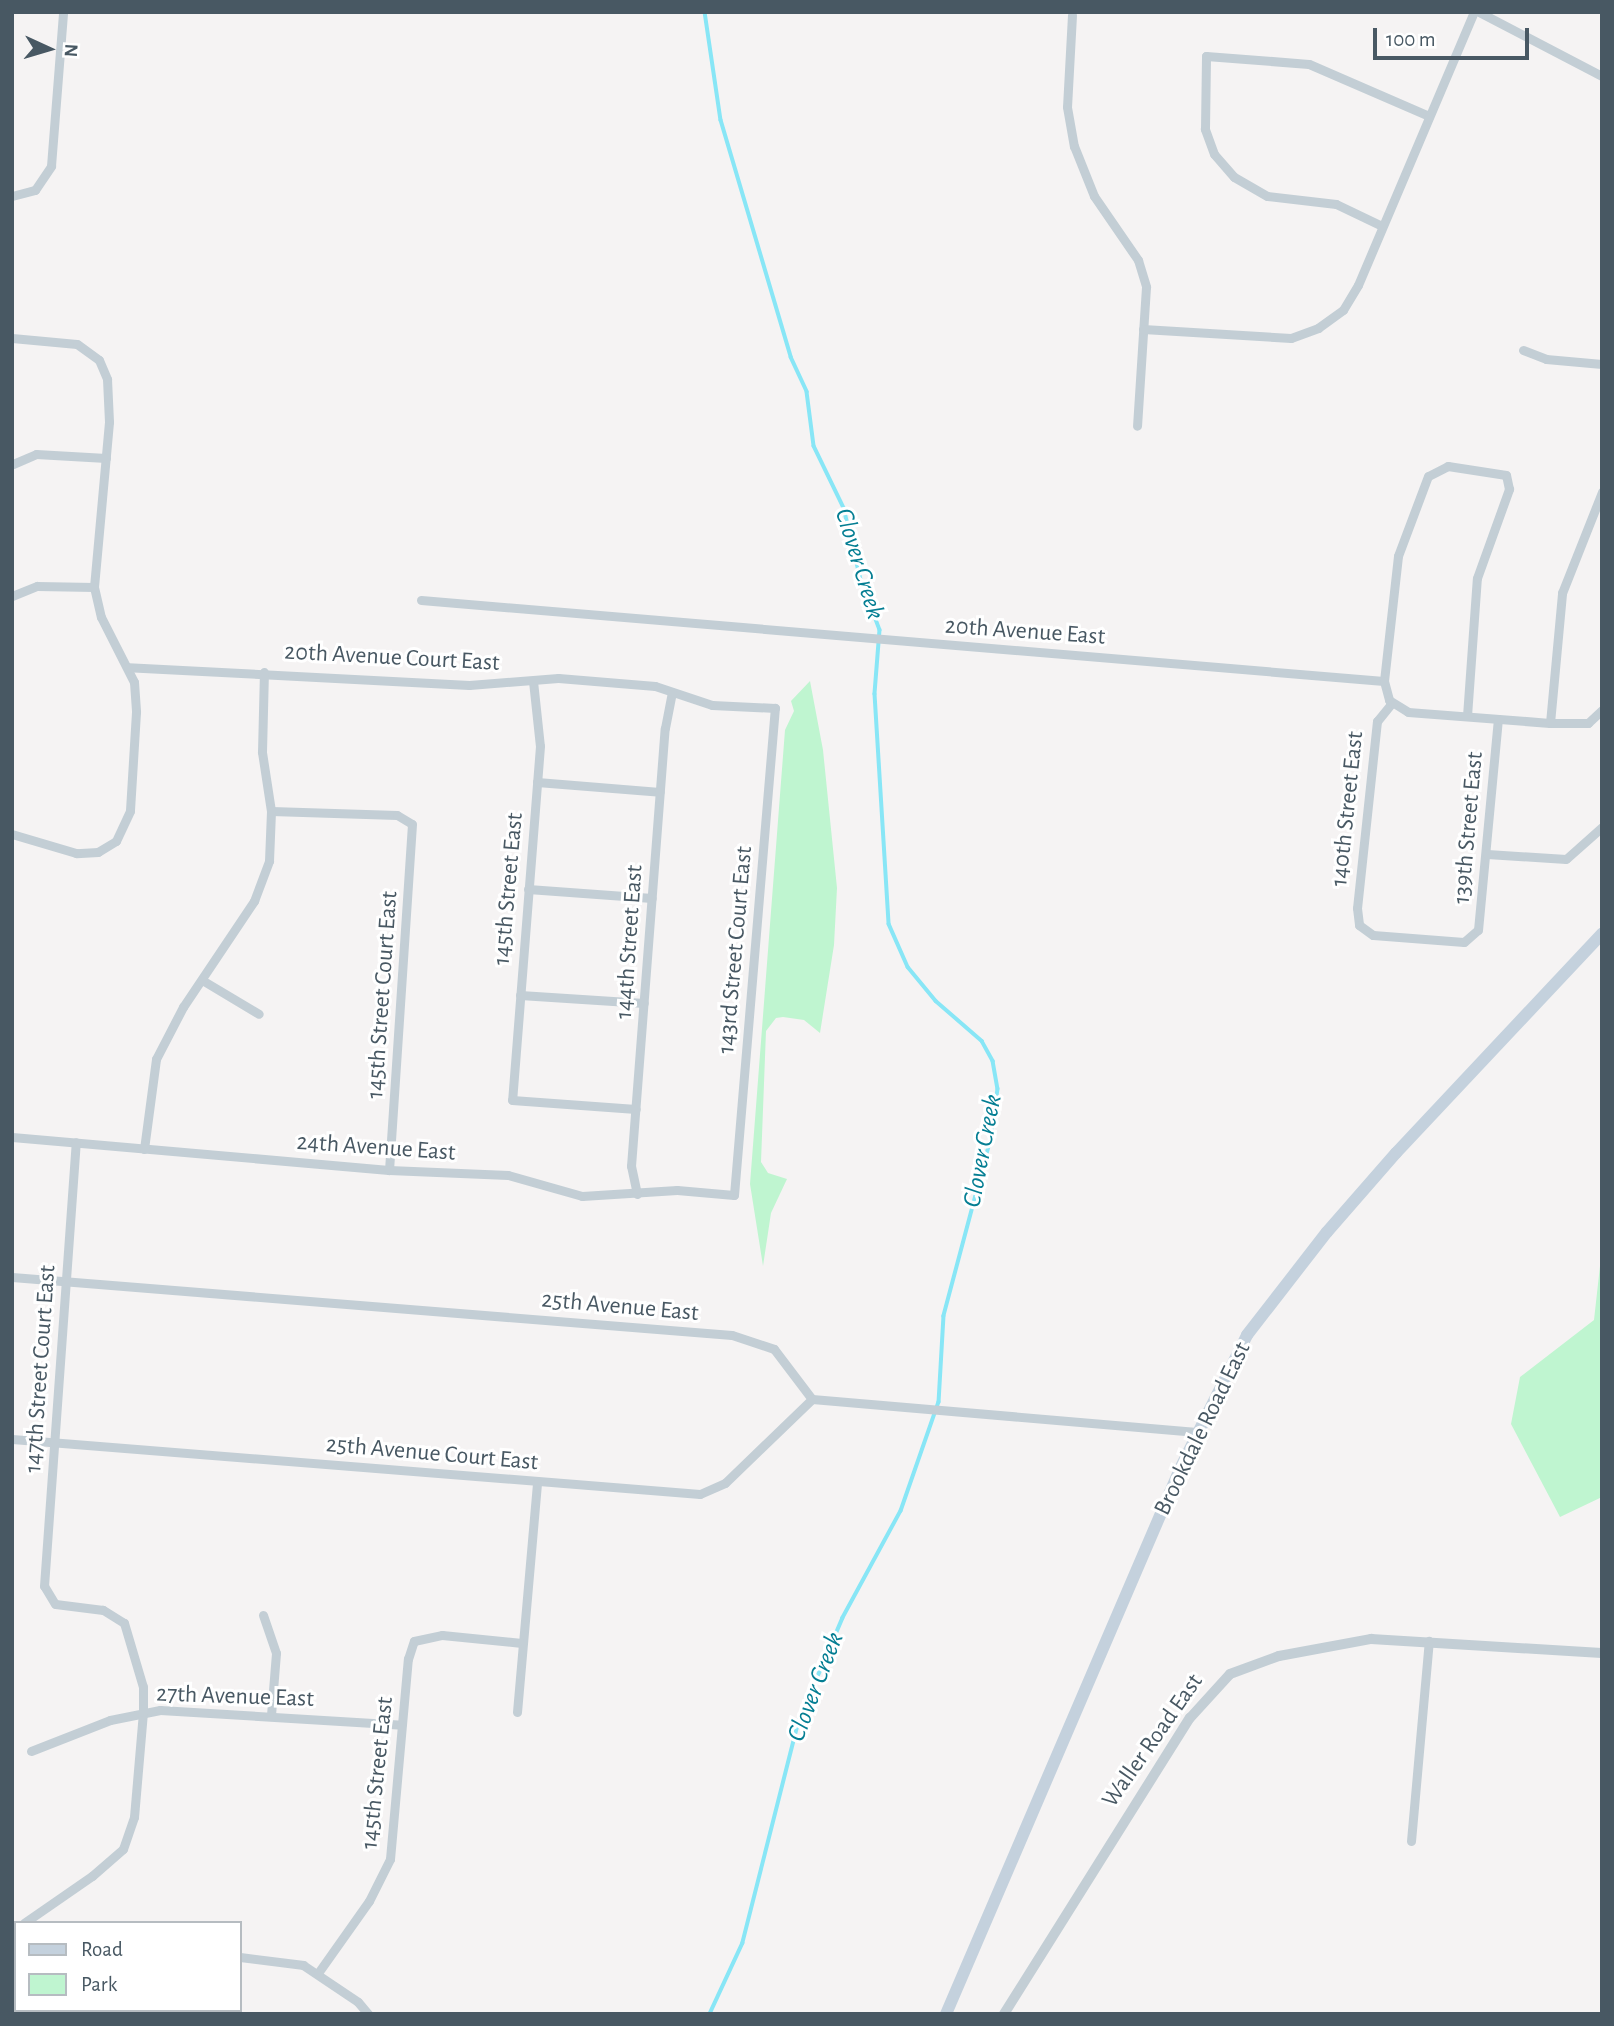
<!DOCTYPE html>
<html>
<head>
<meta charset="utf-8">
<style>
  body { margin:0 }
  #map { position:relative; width:1614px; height:2026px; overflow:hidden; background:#f5f3f3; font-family:"Alegreya Sans",sans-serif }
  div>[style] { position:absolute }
  .green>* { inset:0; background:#bff5d0 }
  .stream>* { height:3.5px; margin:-1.75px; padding:0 1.75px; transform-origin:1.75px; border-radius:1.75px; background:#88e6f6 }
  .minor>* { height:9px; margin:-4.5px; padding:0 4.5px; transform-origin:4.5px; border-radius:4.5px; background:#c3ced5 }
  .tertiary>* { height:10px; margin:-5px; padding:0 5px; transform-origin:5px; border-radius:5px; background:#c3ced5 }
  .secondary>* { height:12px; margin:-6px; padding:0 6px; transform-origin:6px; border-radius:6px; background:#c4d1dd }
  span { translate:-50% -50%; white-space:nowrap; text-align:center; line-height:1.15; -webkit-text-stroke:6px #fff; paint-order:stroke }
  .street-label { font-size:24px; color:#485863 }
  .water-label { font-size:26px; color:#047e93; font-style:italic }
  .frame { position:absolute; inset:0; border:14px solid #485863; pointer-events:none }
  .legend { position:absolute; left:14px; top:1921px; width:228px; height:91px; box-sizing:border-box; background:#fff; border:2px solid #b6bcc1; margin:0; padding:9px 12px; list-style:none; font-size:21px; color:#485863 }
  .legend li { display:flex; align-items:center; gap:14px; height:35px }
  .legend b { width:35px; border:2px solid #b6bcc1 }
  .north { position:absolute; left:14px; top:14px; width:70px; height:70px; -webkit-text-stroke:5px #fff; paint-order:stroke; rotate:94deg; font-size:19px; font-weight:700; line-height:28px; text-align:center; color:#485863 }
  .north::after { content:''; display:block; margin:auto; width:24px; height:32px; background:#485863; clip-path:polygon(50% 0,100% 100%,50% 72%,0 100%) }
  .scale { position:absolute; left:1373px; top:28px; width:156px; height:32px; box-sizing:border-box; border:4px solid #485863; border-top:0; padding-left:9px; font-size:21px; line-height:24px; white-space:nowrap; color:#485863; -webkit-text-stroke:5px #fff; paint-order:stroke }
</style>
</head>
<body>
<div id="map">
  <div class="green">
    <div style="clip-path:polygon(810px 681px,823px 750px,837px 888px,834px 945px,820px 1033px,804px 1020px,783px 1017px,776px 1018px,766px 1031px,761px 1162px,768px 1173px,787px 1179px,771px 1213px,763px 1266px,750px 1184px,785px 730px,794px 711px,791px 701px)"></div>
    <div style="clip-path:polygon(1602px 1248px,1602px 1497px,1560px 1517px,1511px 1424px,1520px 1377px,1594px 1320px)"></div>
  </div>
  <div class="stream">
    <div style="left:705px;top:12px;width:109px;rotate:81.6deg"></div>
    <div style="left:721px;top:120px;width:247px;rotate:73.5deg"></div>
    <div style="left:791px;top:357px;width:38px;rotate:65deg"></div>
    <div style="left:807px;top:392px;width:54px;rotate:82.6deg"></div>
    <div style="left:814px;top:446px;width:69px;rotate:64.2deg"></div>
    <div style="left:844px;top:508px;width:74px;rotate:76.7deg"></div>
    <div style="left:861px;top:580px;width:53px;rotate:69.2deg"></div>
    <div style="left:880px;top:630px;width:64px;rotate:94.5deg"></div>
    <div style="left:875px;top:694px;width:230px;rotate:86.5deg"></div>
    <div style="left:889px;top:924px;width:47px;rotate:66.2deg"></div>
    <div style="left:908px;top:967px;width:44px;rotate:50.5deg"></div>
    <div style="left:936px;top:1001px;width:61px;rotate:41deg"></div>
    <div style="left:982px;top:1041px;width:23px;rotate:61deg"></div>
    <div style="left:993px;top:1061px;width:28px;rotate:80deg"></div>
    <div style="left:998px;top:1089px;width:50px;rotate:98deg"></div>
    <div style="left:991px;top:1139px;width:183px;rotate:104.9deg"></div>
    <div style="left:944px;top:1316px;width:86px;rotate:93.3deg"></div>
    <div style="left:939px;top:1402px;width:115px;rotate:109.2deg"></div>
    <div style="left:901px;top:1511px;width:122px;rotate:118.5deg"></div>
    <div style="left:843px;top:1618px;width:112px;rotate:113.1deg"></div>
    <div style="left:799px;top:1721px;width:229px;rotate:104.2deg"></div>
    <div style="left:743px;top:1943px;width:78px;rotate:114.9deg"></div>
  </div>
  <div class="minor">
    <div style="left:1479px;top:12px;width:139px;rotate:27.5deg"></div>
    <div style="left:1072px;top:15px;width:92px;rotate:93.1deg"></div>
    <div style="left:1067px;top:107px;width:40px;rotate:80deg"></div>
    <div style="left:1074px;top:146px;width:54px;rotate:68.2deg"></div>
    <div style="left:1094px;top:196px;width:78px;rotate:55.5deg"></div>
    <div style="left:1138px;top:260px;width:28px;rotate:73deg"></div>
    <div style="left:1146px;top:287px;width:139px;rotate:93.7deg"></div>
    <div style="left:12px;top:196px;width:24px;rotate:-15deg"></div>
    <div style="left:35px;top:190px;width:29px;rotate:-56deg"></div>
    <div style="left:51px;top:166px;width:154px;rotate:-85.5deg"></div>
    <div style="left:1382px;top:226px;width:51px;rotate:-154.4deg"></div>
    <div style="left:1336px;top:204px;width:69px;rotate:-173.4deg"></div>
    <div style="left:1267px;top:196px;width:38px;rotate:-150deg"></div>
    <div style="left:1234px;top:177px;width:30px;rotate:-131deg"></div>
    <div style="left:1214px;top:154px;width:27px;rotate:-110deg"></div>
    <div style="left:1205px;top:129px;width:73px;rotate:-89.2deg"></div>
    <div style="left:1206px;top:56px;width:103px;rotate:4.4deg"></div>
    <div style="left:1309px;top:64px;width:131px;rotate:23.4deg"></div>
    <div style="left:1143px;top:329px;width:148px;rotate:3.5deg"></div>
    <div style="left:1291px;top:338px;width:29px;rotate:-20deg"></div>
    <div style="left:1318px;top:328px;width:31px;rotate:-36deg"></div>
    <div style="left:1343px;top:310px;width:29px;rotate:-59deg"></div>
    <div style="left:1358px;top:285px;width:297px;rotate:-67deg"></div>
    <div style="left:12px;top:338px;width:65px;rotate:5.3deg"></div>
    <div style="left:77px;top:344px;width:27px;rotate:36deg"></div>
    <div style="left:99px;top:360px;width:21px;rotate:67deg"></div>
    <div style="left:107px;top:379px;width:43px;rotate:87.3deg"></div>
    <div style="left:109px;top:422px;width:166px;rotate:95.2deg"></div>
    <div style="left:94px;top:587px;width:31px;rotate:77deg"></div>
    <div style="left:101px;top:617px;width:73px;rotate:63.1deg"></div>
    <div style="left:134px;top:682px;width:30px;rotate:86deg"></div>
    <div style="left:136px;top:712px;width:99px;rotate:93.5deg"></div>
    <div style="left:130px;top:811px;width:33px;rotate:115deg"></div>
    <div style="left:116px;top:841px;width:21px;rotate:149deg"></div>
    <div style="left:98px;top:852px;width:22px;rotate:177deg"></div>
    <div style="left:76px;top:853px;width:67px;rotate:-163.5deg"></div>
    <div style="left:1523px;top:350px;width:25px;rotate:21deg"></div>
    <div style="left:1546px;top:359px;width:56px;rotate:5.1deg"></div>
    <div style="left:13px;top:464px;width:25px;rotate:-23deg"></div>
    <div style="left:36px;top:454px;width:70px;rotate:3.3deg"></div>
    <div style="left:12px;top:596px;width:27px;rotate:-22deg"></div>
    <div style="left:37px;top:586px;width:57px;rotate:1deg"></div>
    <div style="left:421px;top:600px;width:966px;rotate:4.81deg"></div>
    <div style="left:533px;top:681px;width:65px;rotate:83.9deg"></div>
    <div style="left:540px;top:746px;width:355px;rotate:94.5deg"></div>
    <div style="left:512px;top:1100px;width:124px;rotate:4.2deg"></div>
    <div style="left:1391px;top:704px;width:22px;rotate:129deg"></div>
    <div style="left:1377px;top:721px;width:188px;rotate:96.1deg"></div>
    <div style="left:1357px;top:908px;width:17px;rotate:83deg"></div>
    <div style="left:1359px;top:925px;width:17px;rotate:36deg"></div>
    <div style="left:1373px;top:935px;width:91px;rotate:4.4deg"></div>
    <div style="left:1464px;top:942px;width:18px;rotate:-41deg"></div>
    <div style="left:1478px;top:930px;width:212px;rotate:-84.6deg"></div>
    <div style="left:1467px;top:716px;width:138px;rotate:-85.9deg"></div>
    <div style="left:1477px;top:578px;width:95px;rotate:-70.2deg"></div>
    <div style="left:1509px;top:489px;width:14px;rotate:-102deg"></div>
    <div style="left:1506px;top:475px;width:59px;rotate:-171.2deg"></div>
    <div style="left:1448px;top:466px;width:22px;rotate:153deg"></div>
    <div style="left:1428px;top:476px;width:85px;rotate:110.6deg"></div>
    <div style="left:1398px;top:556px;width:126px;rotate:96.4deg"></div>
    <div style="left:1384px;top:681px;width:20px;rotate:75deg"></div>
    <div style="left:1389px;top:700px;width:22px;rotate:32deg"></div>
    <div style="left:1408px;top:712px;width:142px;rotate:4.4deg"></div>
    <div style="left:1550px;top:723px;width:38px"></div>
    <div style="left:1588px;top:723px;width:19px;rotate:-43deg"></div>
    <div style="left:1550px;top:723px;width:131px;rotate:-84.7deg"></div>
    <div style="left:1562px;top:593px;width:109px;rotate:-68.4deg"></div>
    <div style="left:537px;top:782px;width:123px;rotate:4.6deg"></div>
    <div style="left:271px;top:811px;width:126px;rotate:1.8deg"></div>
    <div style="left:397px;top:815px;width:17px;rotate:31deg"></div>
    <div style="left:412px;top:824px;width:347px;rotate:93.8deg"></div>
    <div style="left:1487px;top:854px;width:79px;rotate:3.6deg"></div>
    <div style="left:1566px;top:859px;width:48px;rotate:-41.6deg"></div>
    <div style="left:528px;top:889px;width:124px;rotate:4.2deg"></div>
    <div style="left:202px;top:980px;width:66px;rotate:30.8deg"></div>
    <div style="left:520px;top:995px;width:124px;rotate:3.7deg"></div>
    <div style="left:12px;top:1137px;width:378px;rotate:5deg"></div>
    <div style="left:389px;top:1170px;width:119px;rotate:2.4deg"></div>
    <div style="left:508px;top:1175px;width:77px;rotate:15.8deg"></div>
    <div style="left:582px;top:1196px;width:95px;rotate:-3.6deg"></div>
    <div style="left:677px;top:1190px;width:57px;rotate:5deg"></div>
    <div style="left:734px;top:1195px;width:489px;rotate:-85.2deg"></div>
    <div style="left:775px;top:708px;width:63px;rotate:-177.3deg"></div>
    <div style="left:712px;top:705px;width:60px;rotate:-161.6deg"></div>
    <div style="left:655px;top:686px;width:97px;rotate:-175.3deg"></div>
    <div style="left:558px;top:678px;width:89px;rotate:175.5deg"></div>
    <div style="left:469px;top:685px;width:341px;rotate:-177deg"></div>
    <div style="left:144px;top:1149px;width:91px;rotate:-82.4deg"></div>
    <div style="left:156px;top:1059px;width:59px;rotate:-62.6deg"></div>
    <div style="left:183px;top:1007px;width:128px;rotate:-56.2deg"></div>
    <div style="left:254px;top:901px;width:43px;rotate:-69.4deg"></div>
    <div style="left:269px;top:861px;width:50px;rotate:-87.7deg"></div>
    <div style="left:271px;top:811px;width:60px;rotate:-98.7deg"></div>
    <div style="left:262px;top:752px;width:80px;rotate:-88.6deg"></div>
    <div style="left:637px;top:1194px;width:29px;rotate:-102deg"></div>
    <div style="left:631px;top:1166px;width:439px;rotate:-85.6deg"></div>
    <div style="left:665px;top:728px;width:36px;rotate:-79deg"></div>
    <div style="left:12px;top:1277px;width:722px;rotate:4.61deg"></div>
    <div style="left:732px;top:1335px;width:44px;rotate:18.4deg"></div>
    <div style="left:774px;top:1349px;width:63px;rotate:52.8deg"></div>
    <div style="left:812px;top:1399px;width:386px;rotate:4.9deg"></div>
    <div style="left:12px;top:1439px;width:690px;rotate:4.57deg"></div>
    <div style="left:700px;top:1494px;width:27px;rotate:-24deg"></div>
    <div style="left:725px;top:1483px;width:121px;rotate:-44deg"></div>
    <div style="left:263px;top:1615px;width:40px;rotate:71.1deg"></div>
    <div style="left:276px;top:1653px;width:62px;rotate:94.6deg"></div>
    <div style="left:517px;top:1712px;width:230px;rotate:-85deg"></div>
    <div style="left:31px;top:1751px;width:85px;rotate:-21.4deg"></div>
    <div style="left:110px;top:1720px;width:51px;rotate:-11.3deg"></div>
    <div style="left:160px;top:1710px;width:242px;rotate:3.5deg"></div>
    <div style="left:1411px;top:1841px;width:201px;rotate:-84.9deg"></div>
    <div style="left:24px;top:1923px;width:83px;rotate:-34.7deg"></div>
    <div style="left:92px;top:1876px;width:41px;rotate:-41.1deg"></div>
    <div style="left:123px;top:1849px;width:34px;rotate:-71deg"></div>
    <div style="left:134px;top:1817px;width:105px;rotate:-85.1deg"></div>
    <div style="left:143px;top:1712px;width:25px;rotate:-90deg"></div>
    <div style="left:143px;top:1687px;width:67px;rotate:-106.5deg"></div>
    <div style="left:124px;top:1623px;width:25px;rotate:-148deg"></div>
    <div style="left:103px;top:1610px;width:48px;rotate:-172.9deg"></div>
    <div style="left:55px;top:1604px;width:21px;rotate:-121deg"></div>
    <div style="left:44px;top:1586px;width:445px;rotate:-85.9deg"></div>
    <div style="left:12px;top:1951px;width:14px;rotate:-73deg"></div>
    <div style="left:240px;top:1957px;width:64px;rotate:7.2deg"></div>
    <div style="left:303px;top:1965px;width:66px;rotate:33.9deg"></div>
    <div style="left:358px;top:2002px;width:16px;rotate:50deg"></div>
    <div style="left:318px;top:1973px;width:88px;rotate:-54.7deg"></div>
    <div style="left:369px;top:1901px;width:47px;rotate:-63.4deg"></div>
    <div style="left:390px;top:1859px;width:201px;rotate:-84.9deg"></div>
    <div style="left:408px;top:1659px;width:19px;rotate:-72deg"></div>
    <div style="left:414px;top:1641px;width:29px;rotate:-12deg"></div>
    <div style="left:442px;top:1635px;width:80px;rotate:5.7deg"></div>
    <div style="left:149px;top:2014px;width:5px;rotate:-53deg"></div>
  </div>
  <div class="tertiary">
    <div style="left:1004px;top:2014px;width:350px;rotate:-57.9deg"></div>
    <div style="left:1190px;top:1718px;width:59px;rotate:-47.7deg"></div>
    <div style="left:1230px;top:1674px;width:52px;rotate:-20.2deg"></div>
    <div style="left:1279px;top:1656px;width:94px;rotate:-10.5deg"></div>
    <div style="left:1371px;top:1639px;width:231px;rotate:3.5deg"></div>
  </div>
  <div class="secondary">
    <div style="left:946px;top:2014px;width:593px;rotate:-66.76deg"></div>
    <div style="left:1180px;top:1469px;width:150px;rotate:-63.4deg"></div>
    <div style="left:1247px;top:1335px;width:130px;rotate:-52.2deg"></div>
    <div style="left:1327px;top:1232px;width:105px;rotate:-48.9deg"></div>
    <div style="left:1396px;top:1153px;width:301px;rotate:-46.8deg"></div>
  </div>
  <div class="street-label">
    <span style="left:1025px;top:632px;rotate:4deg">20th Avenue East</span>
    <span style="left:392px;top:658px;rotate:3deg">20th Avenue Court East</span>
    <span style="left:1348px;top:809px;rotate:-84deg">140th Street East</span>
    <span style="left:1469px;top:828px;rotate:-85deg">139th Street East</span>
    <span style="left:509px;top:889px;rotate:-85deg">145th Street East</span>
    <span style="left:630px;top:942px;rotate:-86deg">144th Street East</span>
    <span style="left:736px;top:950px;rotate:-85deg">143rd Street Court East</span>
    <span style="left:383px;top:995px;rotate:-86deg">145th Street Court East</span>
    <span style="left:376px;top:1148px;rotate:4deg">24th Avenue East</span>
    <span style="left:620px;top:1307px;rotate:5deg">25th Avenue East</span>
    <span style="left:41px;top:1369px;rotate:-86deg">147th Street Court East</span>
    <span style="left:1203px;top:1429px;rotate:-64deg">Brookdale Road East</span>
    <span style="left:432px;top:1454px;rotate:5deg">25th Avenue Court East</span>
    <span style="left:235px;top:1697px;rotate:2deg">27th Avenue East</span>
    <span style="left:1153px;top:1741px;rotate:-55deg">Waller Road East</span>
    <span style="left:378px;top:1773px;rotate:-84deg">145th Street East</span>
  </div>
  <div class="water-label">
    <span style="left:859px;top:564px;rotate:73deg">Clover Creek</span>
    <span style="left:983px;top:1151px;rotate:-79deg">Clover Creek</span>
    <span style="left:816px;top:1687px;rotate:-69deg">Clover Creek</span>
  </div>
  <div class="frame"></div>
  <ul class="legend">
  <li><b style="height:9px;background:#c4d1dd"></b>Road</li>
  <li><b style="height:19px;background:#bff5d0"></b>Park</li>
  </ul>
  <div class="north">N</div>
  <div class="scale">100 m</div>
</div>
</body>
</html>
